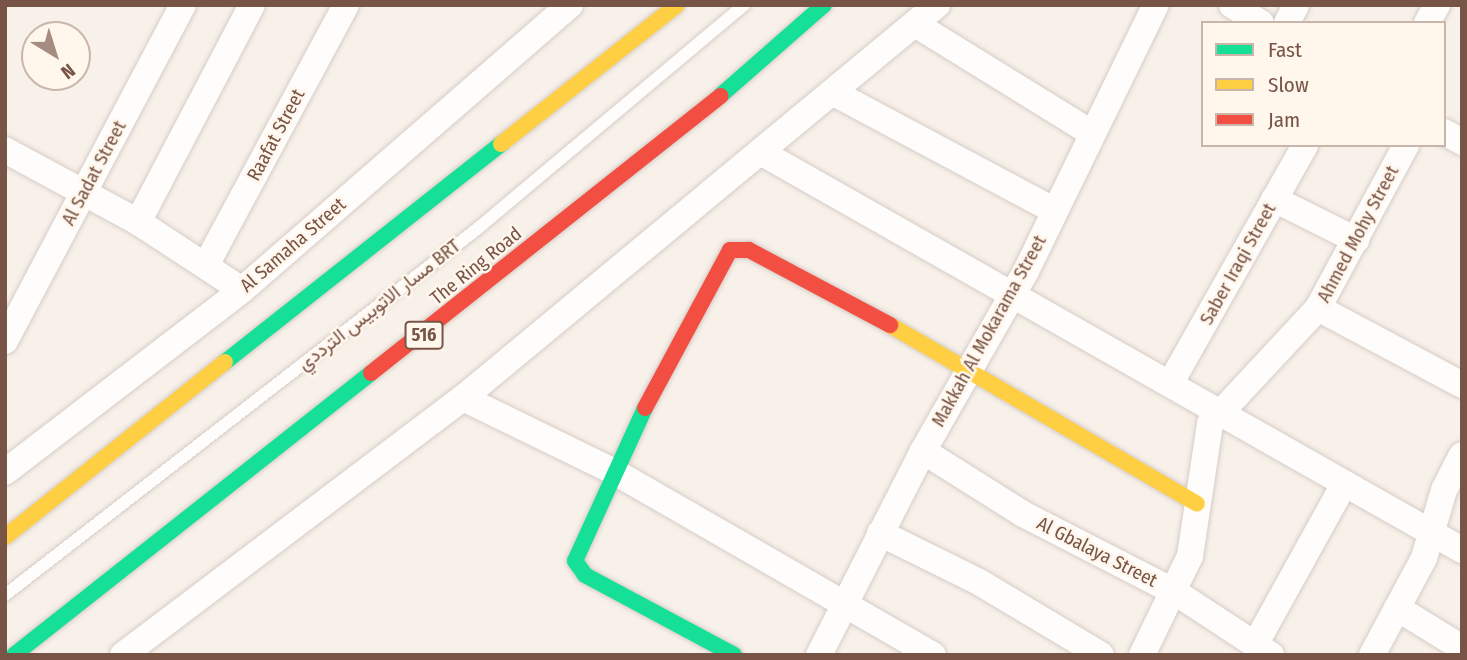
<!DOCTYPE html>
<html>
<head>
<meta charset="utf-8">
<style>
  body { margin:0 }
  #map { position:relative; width:1467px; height:660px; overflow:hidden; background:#f8f1ea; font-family:"Fira Sans Condensed",Vazirmatn,sans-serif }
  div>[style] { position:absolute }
  .roads { filter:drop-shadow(0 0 2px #d6ccc6) drop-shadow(0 0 2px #d6ccc6) }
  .lane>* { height:12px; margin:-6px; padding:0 6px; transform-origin:6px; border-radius:6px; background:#fefdfc }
  .street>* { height:26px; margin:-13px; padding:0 13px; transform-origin:13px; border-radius:13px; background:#fefdfc }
  .fast>* { height:16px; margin:-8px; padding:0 8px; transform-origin:8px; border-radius:8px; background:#16e098 }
  .slow>* { height:16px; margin:-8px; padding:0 8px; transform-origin:8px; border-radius:8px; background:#ffcf43 }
  .jam>* { height:16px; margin:-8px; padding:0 8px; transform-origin:8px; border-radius:8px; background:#f24e42 }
  span { translate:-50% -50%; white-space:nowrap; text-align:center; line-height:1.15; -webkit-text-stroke:5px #fff6ec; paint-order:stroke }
  .shield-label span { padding:2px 5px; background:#fff6ec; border:2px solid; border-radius:5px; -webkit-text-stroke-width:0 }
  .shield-label { font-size:18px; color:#785447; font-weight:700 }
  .street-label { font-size:19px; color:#785447 }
  .frame { position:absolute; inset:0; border:7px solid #785447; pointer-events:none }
  .legend { position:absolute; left:1201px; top:21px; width:245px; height:126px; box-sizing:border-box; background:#fff6ec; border:2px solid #c9b5aa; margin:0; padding:9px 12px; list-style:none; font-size:21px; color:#785447 }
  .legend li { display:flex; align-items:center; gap:14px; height:35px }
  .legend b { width:35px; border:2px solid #c9b5aa }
  .north { position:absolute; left:21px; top:21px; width:70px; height:70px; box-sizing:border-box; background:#fff6ec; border:2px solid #c9b5aa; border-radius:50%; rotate:142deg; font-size:19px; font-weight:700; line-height:28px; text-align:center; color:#785447 }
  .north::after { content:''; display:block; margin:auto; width:24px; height:32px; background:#a58b80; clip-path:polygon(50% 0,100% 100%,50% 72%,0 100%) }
</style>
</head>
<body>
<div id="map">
  <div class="roads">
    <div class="lane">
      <div style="left:5px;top:595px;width:597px;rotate:-37.79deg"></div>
      <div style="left:477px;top:229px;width:349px;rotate:-40deg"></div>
    </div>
    <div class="street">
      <div style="left:1232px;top:5px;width:34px;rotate:32deg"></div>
      <div style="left:1287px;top:23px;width:20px;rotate:-63deg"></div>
      <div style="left:1427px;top:23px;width:21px;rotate:-61deg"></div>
      <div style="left:915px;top:24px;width:206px;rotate:31.7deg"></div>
      <div style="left:834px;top:93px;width:248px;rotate:28.1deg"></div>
      <div style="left:1444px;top:132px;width:21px;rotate:29deg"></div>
      <div style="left:5px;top:150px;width:151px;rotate:28.4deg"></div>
      <div style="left:138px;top:222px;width:124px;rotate:33.2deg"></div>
      <div style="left:764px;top:154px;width:803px;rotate:29.57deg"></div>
      <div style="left:1274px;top:199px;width:92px;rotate:26.6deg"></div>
      <div style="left:138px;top:222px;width:245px;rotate:-62.3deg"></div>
      <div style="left:206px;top:265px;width:295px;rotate:-61.7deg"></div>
      <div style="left:1318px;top:308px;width:163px;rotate:28.1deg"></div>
      <div style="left:5px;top:341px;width:380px;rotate:-62.1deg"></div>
      <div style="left:1170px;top:384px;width:274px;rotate:-60.5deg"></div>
      <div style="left:463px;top:398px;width:167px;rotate:26deg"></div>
      <div style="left:613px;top:471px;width:369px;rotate:29.9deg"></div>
      <div style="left:923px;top:451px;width:118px;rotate:32.2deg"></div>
      <div style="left:1023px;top:514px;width:171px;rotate:27.2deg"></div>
      <div style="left:1175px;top:592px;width:115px;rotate:33.3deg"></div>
      <div style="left:5px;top:472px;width:299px;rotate:-37.5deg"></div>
      <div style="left:242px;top:290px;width:435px;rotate:-41deg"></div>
      <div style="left:880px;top:533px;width:110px;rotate:26.3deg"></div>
      <div style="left:979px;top:582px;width:142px;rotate:30.9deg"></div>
      <div style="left:1397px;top:608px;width:76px;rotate:31.6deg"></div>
      <div style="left:1256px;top:643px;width:182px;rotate:-61deg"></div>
      <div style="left:123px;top:655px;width:426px;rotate:-37.1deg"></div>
      <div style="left:463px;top:398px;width:616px;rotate:-39.66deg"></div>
      <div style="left:819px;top:655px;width:229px;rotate:-63deg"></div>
      <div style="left:923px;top:451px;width:205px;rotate:-60.2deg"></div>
      <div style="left:1025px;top:273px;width:298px;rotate:-64deg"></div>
      <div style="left:1142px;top:655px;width:110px;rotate:-64.1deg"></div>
      <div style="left:1190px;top:556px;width:134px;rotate:-81.4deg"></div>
      <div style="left:1210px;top:424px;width:158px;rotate:-47deg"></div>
      <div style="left:1318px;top:308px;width:185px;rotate:-61.6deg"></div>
      <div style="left:1372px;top:655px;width:110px;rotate:-61.8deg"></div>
      <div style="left:1424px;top:558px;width:71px;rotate:-73.6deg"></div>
      <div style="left:1444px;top:490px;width:39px;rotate:-63deg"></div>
    </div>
    <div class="fast">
      <div style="left:720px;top:96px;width:138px;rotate:-41.2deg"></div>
      <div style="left:225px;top:362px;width:352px;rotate:-38.3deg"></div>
      <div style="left:645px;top:408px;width:168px;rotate:114.6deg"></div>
      <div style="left:575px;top:561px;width:17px;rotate:54deg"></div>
      <div style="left:585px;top:575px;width:169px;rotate:28.2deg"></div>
      <div style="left:14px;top:655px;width:455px;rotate:-38.3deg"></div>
    </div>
    <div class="slow">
      <div style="left:501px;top:144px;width:224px;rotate:-38.3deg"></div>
      <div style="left:890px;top:325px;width:355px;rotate:30.2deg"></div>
      <div style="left:5px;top:537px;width:281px;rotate:-38.5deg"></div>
    </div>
    <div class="jam">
      <div style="left:371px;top:373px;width:446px;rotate:-38.4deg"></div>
      <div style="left:645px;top:408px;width:179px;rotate:-61.7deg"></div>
      <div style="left:730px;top:250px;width:19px"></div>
      <div style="left:749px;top:250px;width:160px;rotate:28deg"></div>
    </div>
  </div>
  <div class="shield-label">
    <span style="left:424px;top:335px">516</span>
  </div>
  <div class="street-label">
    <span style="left:276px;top:135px;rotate:-62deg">Raafat Street</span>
    <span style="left:94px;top:173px;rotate:-62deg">Al Sadat Street</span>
    <span style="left:1358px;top:234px;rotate:-62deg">Ahmed Mohy Street</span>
    <span style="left:293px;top:245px;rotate:-41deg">Al Samaha Street</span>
    <span style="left:1238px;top:264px;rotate:-61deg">Saber Iraqi Street</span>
    <span style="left:476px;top:266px;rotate:-39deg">The Ring Road</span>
    <span style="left:379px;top:305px;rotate:-38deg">مسار الاتوبيس الترددي BRT</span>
    <span style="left:989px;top:331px;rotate:-61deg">Makkah Al Mokarama Street</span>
    <span style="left:1097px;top:552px;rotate:27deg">Al Gbalaya Street</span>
  </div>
  <div class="frame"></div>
  <ul class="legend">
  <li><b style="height:9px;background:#16e098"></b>Fast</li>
  <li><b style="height:9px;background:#ffcf43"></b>Slow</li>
  <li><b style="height:9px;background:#f24e42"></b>Jam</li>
  </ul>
  <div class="north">N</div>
</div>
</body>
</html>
